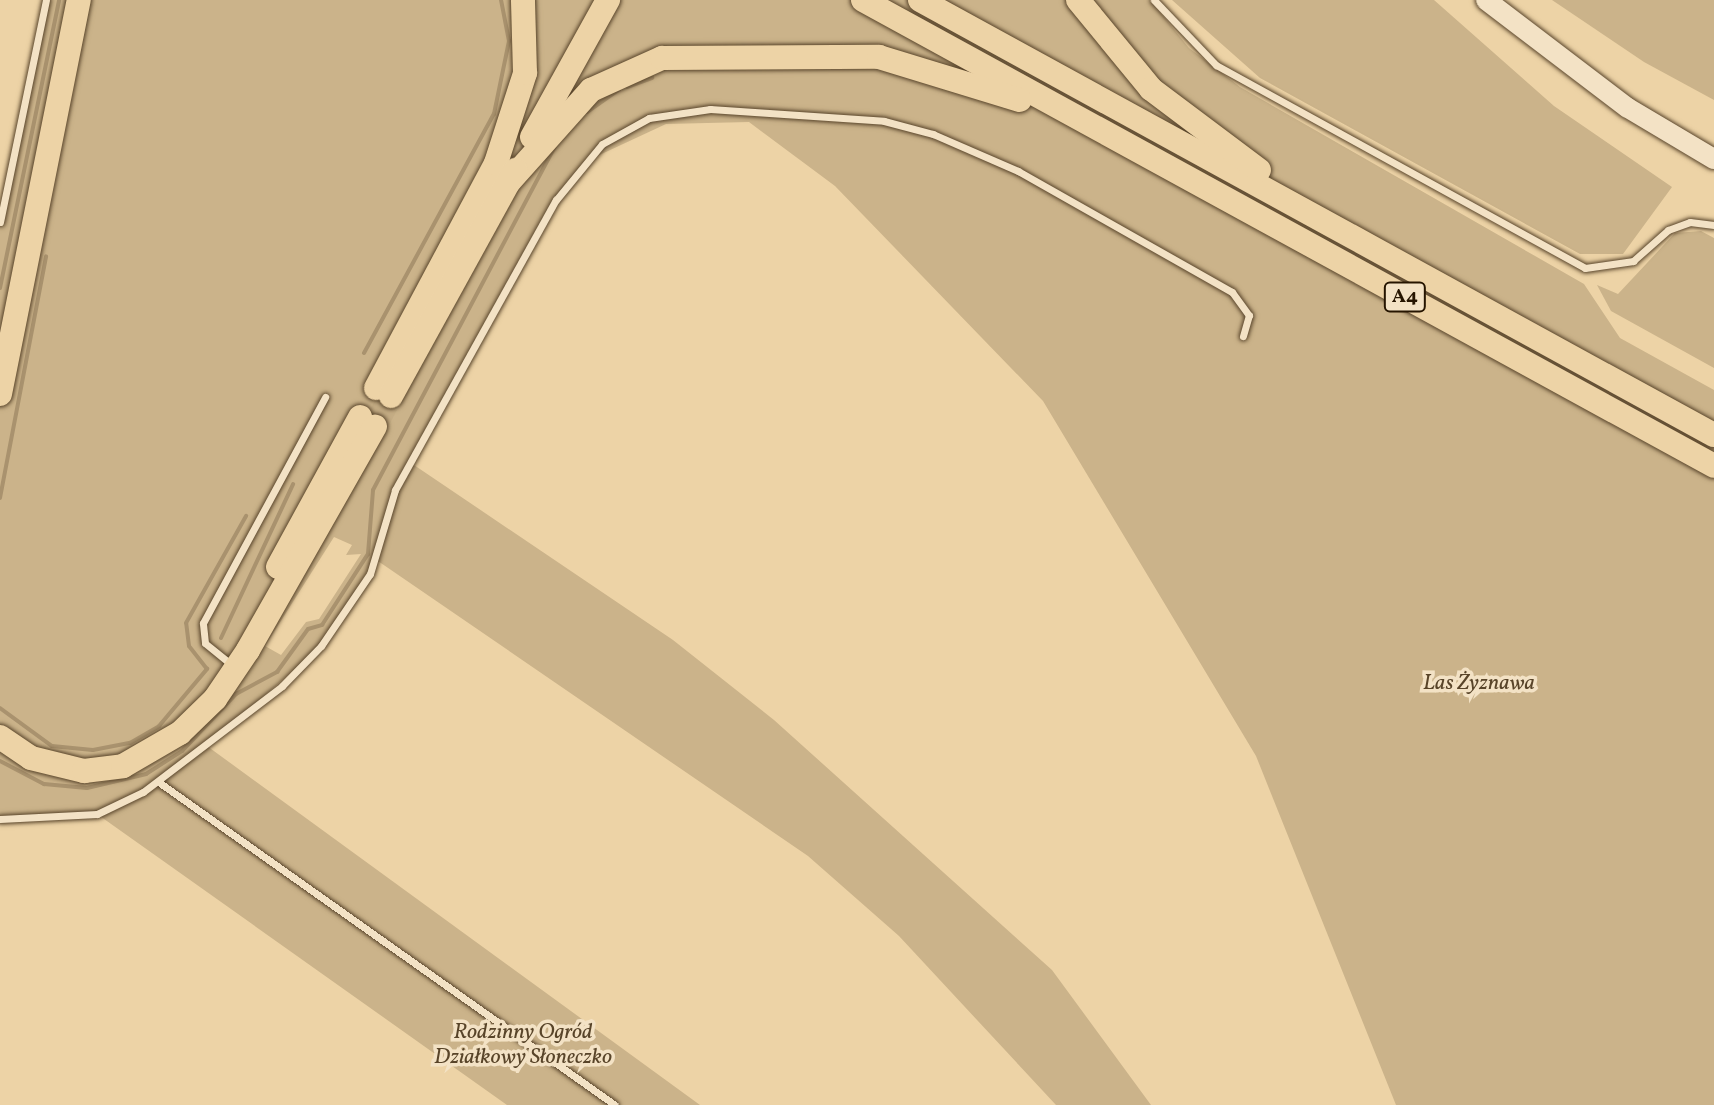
<!DOCTYPE html>
<html>
<head>
<meta charset="utf-8">
<style>
  body { margin:0 }
  #map { position:relative; width:1714px; height:1105px; overflow:hidden; background:#edd3a6; font-family:Vollkorn,serif }
  div>[style] { position:absolute }
  .green>* { inset:0; background:#cbb38a }
  .stream>* { height:4px; margin:-2px; padding:0 2px; transform-origin:2px; border-radius:2px; background:#a9926e }
  .motorway-tunnel>* { height:24px; margin-top:-12px; transform-origin:0; background:repeating-linear-gradient(90deg,#c5ad85 0 24px,transparent 0 36px) }
  .roads { filter:drop-shadow(0 0 2px #58442a) drop-shadow(0 0 2px #58442a) }
  .service>* { height:7px; margin:-3.5px; padding:0 3.5px; transform-origin:3.5px; border-radius:3.5px; background:#f3e2c5 }
  .secondary>* { height:20px; margin:-10px; padding:0 10px; transform-origin:10px; border-radius:10px; background:#f3e2c5 }
  .motorway>* { height:24px; margin:-12px; padding:0 12px; transform-origin:12px; border-radius:12px; background:#edd3a6 }
  span { translate:-50% -50%; white-space:nowrap; text-align:center; line-height:1.15; -webkit-text-stroke:7px #f3e2c5; paint-order:stroke }
  .shield-label span { padding:2px 6px; background:#f3e2c5; border:2px solid; border-radius:6px; -webkit-text-stroke-width:0 }
  .shield-label { font-size:20px; color:#261500; font-weight:700 }
  .park-label { font-size:22px; color:#584429; font-style:italic }
</style>
</head>
<body>
<div id="map">
  <div class="green">
    <div style="clip-path:polygon(evenodd,46px 0,1150px 0,1189px 48px,1240px 87px,1584px 284px,1620px 338px,1714px 390px,1714px 1105px,1396px 1105px,1256px 756px,1043px 401px,835px 186px,749px 122px,666px 124px,593px 158px,563px 189px,411px 463px,673px 640px,774px 720px,1052px 970px,1151px 1105px,1056px 1105px,899px 936px,808px 856px,375px 559px,321px 646px,207px 746px,700px 1105px,507px 1105px,97px 814px,0 819px,0 222px,46px 0,334px 537px,352px 545px,346px 555px,361px 554px,319px 619px,306px 622px,281px 655px,265px 646px,334px 537px)"></div>
    <div style="clip-path:polygon(1172px 0,1434px 0,1554px 106px,1672px 187px,1623px 254px,1580px 254px,1260px 78px)"></div>
    <div style="clip-path:polygon(1552px 0,1714px 0,1714px 100px,1644px 62px)"></div>
    <div style="clip-path:polygon(1701px 231px,1714px 238px,1714px 368px,1611px 311px,1597px 285px,1618px 294px,1675px 233px)"></div>
  </div>
  <div class="stream">
    <div style="left:627px;top:87px;width:27px;rotate:-20deg"></div>
    <div style="left:587px;top:112px;width:39px;rotate:-35deg"></div>
    <div style="left:0;top:288px;width:294px;rotate:-78.4deg"></div>
    <div style="left:364px;top:353px;width:272px;rotate:-61.5deg"></div>
    <div style="left:494px;top:114px;width:75px;rotate:-78.4deg"></div>
    <div style="left:509px;top:41px;width:42px;rotate:-101deg"></div>
    <div style="left:0;top:498px;width:246px;rotate:-79.2deg"></div>
    <div style="left:221px;top:638px;width:170px;rotate:-64.9deg"></div>
    <div style="left:0;top:708px;width:64px;rotate:36.2deg"></div>
    <div style="left:52px;top:746px;width:41px;rotate:5.6deg"></div>
    <div style="left:93px;top:750px;width:38px;rotate:-11deg"></div>
    <div style="left:130px;top:743px;width:34px;rotate:-30deg"></div>
    <div style="left:159px;top:726px;width:75px;rotate:-49.9deg"></div>
    <div style="left:207px;top:669px;width:29px;rotate:-128deg"></div>
    <div style="left:189px;top:646px;width:23px;rotate:-97deg"></div>
    <div style="left:186px;top:623px;width:123px;rotate:-60.7deg"></div>
    <div style="left:0;top:761px;width:50px;rotate:27.6deg"></div>
    <div style="left:44px;top:784px;width:43px;rotate:5.3deg"></div>
    <div style="left:87px;top:788px;width:61px;rotate:-13.3deg"></div>
    <div style="left:146px;top:774px;width:43px;rotate:-32.6deg"></div>
    <div style="left:182px;top:751px;width:79px;rotate:-46.5deg"></div>
    <div style="left:236px;top:694px;width:47px;rotate:-28.2deg"></div>
    <div style="left:277px;top:672px;width:53px;rotate:-54.2deg"></div>
    <div style="left:308px;top:629px;width:15px;rotate:-16deg"></div>
    <div style="left:322px;top:625px;width:85px;rotate:-57.1deg"></div>
    <div style="left:368px;top:554px;width:64px;rotate:-85.5deg"></div>
    <div style="left:373px;top:490px;width:391px;rotate:-62.1deg"></div>
  </div>
  <div class="motorway-tunnel">
    <div style="left:375px;top:426px;width:34px;rotate:-62deg"></div>
  </div>
  <div class="roads">
    <div class="service">
      <div style="left:1154px;top:0;width:90px;rotate:46.4deg"></div>
      <div style="left:1216px;top:65px;width:421px;rotate:28.8deg"></div>
      <div style="left:1585px;top:268px;width:49px;rotate:-8.3deg"></div>
      <div style="left:1633px;top:261px;width:47px;rotate:-41.5deg"></div>
      <div style="left:1668px;top:230px;width:23px;rotate:-20deg"></div>
      <div style="left:1690px;top:222px;width:24px;rotate:7deg"></div>
      <div style="left:0;top:222px;width:227px;rotate:-78.3deg"></div>
      <div style="left:227px;top:661px;width:28px;rotate:-141deg"></div>
      <div style="left:205px;top:643px;width:20px;rotate:-96deg"></div>
      <div style="left:203px;top:623px;width:257px;rotate:-61.6deg"></div>
      <div style="left:160px;top:783px;width:557px;rotate:35.29deg"></div>
      <div style="left:0;top:819px;width:97px;rotate:-3deg"></div>
      <div style="left:97px;top:814px;width:51px;rotate:-25.6deg"></div>
      <div style="left:143px;top:792px;width:175px;rotate:-37.3deg"></div>
      <div style="left:282px;top:686px;width:56px;rotate:-45.7deg"></div>
      <div style="left:321px;top:646px;width:87px;rotate:-55.8deg"></div>
      <div style="left:370px;top:574px;width:88px;rotate:-73.4deg"></div>
      <div style="left:395px;top:490px;width:332px;rotate:-61deg"></div>
      <div style="left:556px;top:200px;width:72px;rotate:-50.6deg"></div>
      <div style="left:602px;top:144px;width:54px;rotate:-29deg"></div>
      <div style="left:649px;top:118px;width:62px;rotate:-8.4deg"></div>
      <div style="left:710px;top:109px;width:174px;rotate:3.9deg"></div>
      <div style="left:884px;top:121px;width:51px;rotate:14.9deg"></div>
      <div style="left:933px;top:134px;width:93px;rotate:23.5deg"></div>
      <div style="left:1018px;top:171px;width:246px;rotate:29.5deg"></div>
      <div style="left:1232px;top:292px;width:29px;rotate:54deg"></div>
      <div style="left:1249px;top:315px;width:22px;rotate:106deg"></div>
    </div>
    <div class="secondary">
      <div style="left:1486px;top:0;width:178px;rotate:37.3deg"></div>
      <div style="left:1628px;top:108px;width:100px;rotate:30.7deg"></div>
    </div>
    <div class="motorway">
      <div style="left:863px;top:0;width:970px;rotate:28.7deg"></div>
      <div style="left:920px;top:0;width:905px;rotate:28.72deg"></div>
      <div style="left:1078px;top:0;width:115px;rotate:50.6deg"></div>
      <div style="left:1151px;top:89px;width:135px;rotate:36.9deg"></div>
      <div style="left:532px;top:137px;width:157px;rotate:-61deg"></div>
      <div style="left:508px;top:183px;width:125px;rotate:-48.3deg"></div>
      <div style="left:591px;top:90px;width:78px;rotate:-24.3deg"></div>
      <div style="left:662px;top:58px;width:217px;rotate:-0.3deg"></div>
      <div style="left:879px;top:57px;width:147px;rotate:17deg"></div>
      <div style="left:376px;top:388px;width:255px;rotate:-61.9deg"></div>
      <div style="left:496px;top:163px;width:95px;rotate:-72.1deg"></div>
      <div style="left:525px;top:73px;width:73px;rotate:-91.6deg"></div>
      <div style="left:0;top:394px;width:402px;rotate:-78.7deg"></div>
      <div style="left:391px;top:396px;width:258px;rotate:-61.2deg"></div>
      <div style="left:278px;top:567px;width:171px;rotate:-61.3deg"></div>
      <div style="left:0;top:737px;width:37px;rotate:34deg"></div>
      <div style="left:31px;top:758px;width:55px;rotate:13.8deg"></div>
      <div style="left:84px;top:771px;width:39px;rotate:-7deg"></div>
      <div style="left:123px;top:766px;width:66px;rotate:-30.1deg"></div>
      <div style="left:180px;top:733px;width:49px;rotate:-44.2deg"></div>
      <div style="left:215px;top:699px;width:59px;rotate:-56deg"></div>
      <div style="left:248px;top:650px;width:257px;rotate:-60.4deg"></div>
    </div>
  </div>
  <div class="shield-label">
    <span style="left:1405px;top:297px">A4</span>
  </div>
  <div class="park-label">
    <span style="left:1479px;top:684px">Las Żyznawa</span>
    <span style="left:523px;top:1045px">Rodzinny Ogród<br>Działkowy Słoneczko</span>
  </div>
</div>
</body>
</html>
